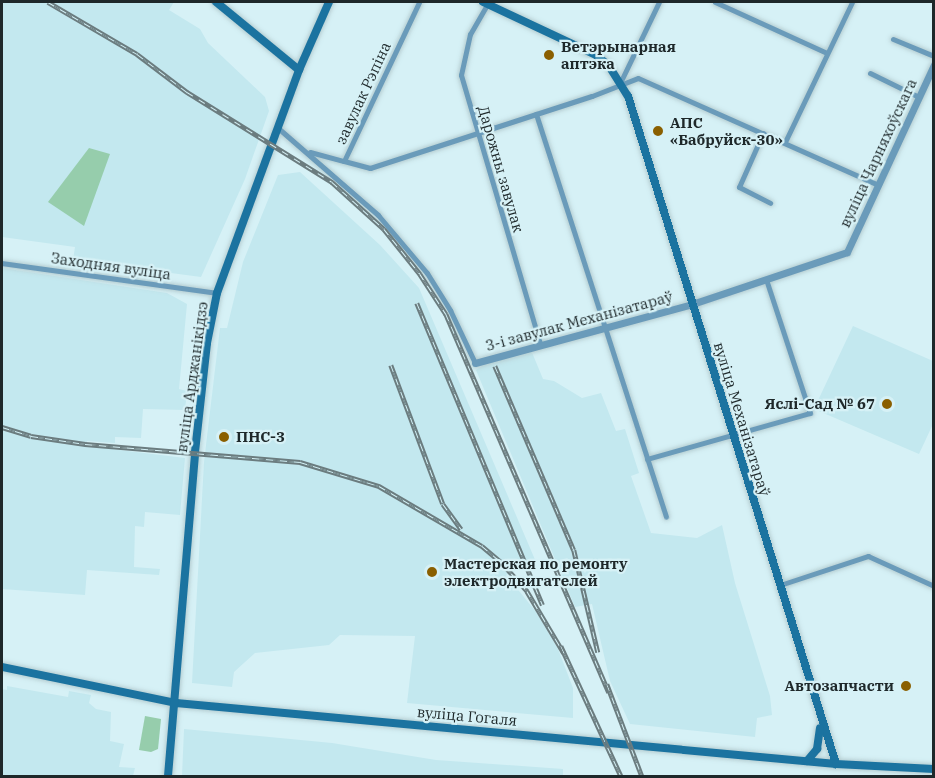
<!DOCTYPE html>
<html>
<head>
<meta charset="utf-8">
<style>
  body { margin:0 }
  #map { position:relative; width:935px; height:778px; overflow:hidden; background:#d6f1f6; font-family:"IBM Plex Serif",serif }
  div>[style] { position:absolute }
  .built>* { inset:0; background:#c3e8ef }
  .green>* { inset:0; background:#96cdac }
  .roads { filter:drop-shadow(0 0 2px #b5cdd1) drop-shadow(0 0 2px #b5cdd1) }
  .minor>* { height:5px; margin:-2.5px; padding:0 2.5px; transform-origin:2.5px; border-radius:2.5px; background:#6a9bba }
  .tertiary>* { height:7px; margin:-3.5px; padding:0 3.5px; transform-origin:3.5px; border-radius:3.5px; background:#6a9bba }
  .secondary>* { height:8px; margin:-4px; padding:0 4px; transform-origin:4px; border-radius:4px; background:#1b73a0 }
  .rail>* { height:4.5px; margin-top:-2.25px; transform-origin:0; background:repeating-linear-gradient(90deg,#d6f1f6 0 7px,#6b7c7f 0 14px); box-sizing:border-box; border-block:2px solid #6b7c7f }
  .dots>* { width:16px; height:16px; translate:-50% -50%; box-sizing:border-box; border:3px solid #d6f1f6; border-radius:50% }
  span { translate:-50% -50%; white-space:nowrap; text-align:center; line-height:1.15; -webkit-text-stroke:4.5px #d6f1f6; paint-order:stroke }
  .poi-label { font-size:15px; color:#1e282a; font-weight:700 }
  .left { translate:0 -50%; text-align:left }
  .right { translate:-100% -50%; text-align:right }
  .street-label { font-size:15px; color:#1e282a }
  .frame { position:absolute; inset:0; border:3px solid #1e282a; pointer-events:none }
</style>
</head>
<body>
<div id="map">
  <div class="built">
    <div style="clip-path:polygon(2px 2px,174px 2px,169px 10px,200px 29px,208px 43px,265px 97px,269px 111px,245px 179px,201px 277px,73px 260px,75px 247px,2px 237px)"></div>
    <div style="clip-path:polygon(300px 172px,380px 245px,419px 288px,536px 562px,506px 575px,537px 613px,558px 649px,573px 688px,573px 718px,407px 703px,415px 636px,340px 635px,329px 645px,255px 653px,234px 672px,232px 687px,192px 683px,204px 462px,220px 328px,227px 328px,243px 262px,278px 175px)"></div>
    <div style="clip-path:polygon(2px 268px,167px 293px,187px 304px,179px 389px,187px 391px,185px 410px,143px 409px,141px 438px,115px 437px,115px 443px,87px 441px,87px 446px,185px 458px,180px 515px,145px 512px,144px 527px,135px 526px,134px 567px,160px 569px,159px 575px,87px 570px,85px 595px,2px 589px)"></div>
    <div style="clip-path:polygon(853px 326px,933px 361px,933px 424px,919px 454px,814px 409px)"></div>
    <div style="clip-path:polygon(531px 350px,543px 379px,554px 381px,582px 398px,601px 393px,616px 431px,625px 429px,639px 473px,631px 476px,651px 533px,697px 538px,722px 525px,735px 583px,770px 696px,772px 715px,757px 718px,755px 737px,630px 724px,610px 681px,592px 604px,575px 607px,476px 370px,487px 363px)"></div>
    <div style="clip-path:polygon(7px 686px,68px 697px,69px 691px,91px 695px,89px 703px,96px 709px,111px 712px,110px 741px,124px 744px,119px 767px,135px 768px,133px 776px,2px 776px,2px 689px,7px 690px)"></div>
    <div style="clip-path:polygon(184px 729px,332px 743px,436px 760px,563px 769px,563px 776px,182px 776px)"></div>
  </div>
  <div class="green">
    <div style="clip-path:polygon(89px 148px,110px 154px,84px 226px,48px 202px)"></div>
    <div style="clip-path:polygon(145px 716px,161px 719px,158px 749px,151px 752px,139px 750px)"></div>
  </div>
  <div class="roads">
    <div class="minor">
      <div style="left:715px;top:2px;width:123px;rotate:24.5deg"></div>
      <div style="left:488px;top:3px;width:36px;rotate:120deg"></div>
      <div style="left:470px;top:34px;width:42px;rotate:102.4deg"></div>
      <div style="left:461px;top:75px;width:280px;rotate:73.6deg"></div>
      <div style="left:893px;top:39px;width:44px;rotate:22.5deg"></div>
      <div style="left:870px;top:73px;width:55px;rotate:26.1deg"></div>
      <div style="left:620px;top:83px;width:90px;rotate:-64.3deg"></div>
      <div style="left:536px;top:114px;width:423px;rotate:72.1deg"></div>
      <div style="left:278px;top:128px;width:133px;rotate:41deg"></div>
      <div style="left:378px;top:215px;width:76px;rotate:49.8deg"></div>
      <div style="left:427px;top:273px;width:44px;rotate:58.1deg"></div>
      <div style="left:450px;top:310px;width:59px;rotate:64.7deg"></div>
      <div style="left:763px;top:133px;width:59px;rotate:114deg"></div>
      <div style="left:739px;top:187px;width:35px;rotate:27deg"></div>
      <div style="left:785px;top:142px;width:155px;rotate:-64.4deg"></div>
      <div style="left:310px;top:152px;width:35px;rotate:15deg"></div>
      <div style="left:344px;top:161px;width:176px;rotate:-64.7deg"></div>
      <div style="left:344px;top:161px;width:27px;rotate:15deg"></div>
      <div style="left:370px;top:168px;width:233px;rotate:-18deg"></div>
      <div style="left:592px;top:96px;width:49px;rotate:-21.4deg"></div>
      <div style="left:638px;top:78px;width:263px;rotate:24deg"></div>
      <div style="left:2px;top:263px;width:217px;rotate:7.9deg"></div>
      <div style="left:647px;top:459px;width:169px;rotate:-15.8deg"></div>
      <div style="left:810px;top:413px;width:141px;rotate:-108.2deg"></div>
      <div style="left:780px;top:585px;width:93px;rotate:-18.2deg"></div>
      <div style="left:868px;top:556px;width:72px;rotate:24.4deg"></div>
    </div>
    <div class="tertiary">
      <div style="left:475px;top:363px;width:225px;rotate:-15.2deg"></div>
      <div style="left:692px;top:304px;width:163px;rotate:-18.5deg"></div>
      <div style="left:847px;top:252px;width:206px;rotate:-65.1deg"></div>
    </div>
    <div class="secondary">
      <div style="left:216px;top:2px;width:107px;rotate:39.3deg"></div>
      <div style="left:483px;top:2px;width:125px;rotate:25.1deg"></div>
      <div style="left:596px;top:55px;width:17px;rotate:40deg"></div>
      <div style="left:609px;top:66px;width:36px;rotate:58deg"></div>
      <div style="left:628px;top:96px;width:700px;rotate:72.7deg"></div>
      <div style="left:2px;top:667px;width:178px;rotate:11.7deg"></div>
      <div style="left:176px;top:703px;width:663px;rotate:5.28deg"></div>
      <div style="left:836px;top:764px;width:98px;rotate:2.9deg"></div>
      <div style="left:807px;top:761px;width:16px;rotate:-50deg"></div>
      <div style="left:817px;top:749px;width:21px;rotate:-82deg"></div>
      <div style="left:168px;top:776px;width:325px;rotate:-85.2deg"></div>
      <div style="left:195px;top:452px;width:110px;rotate:-83.7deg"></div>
      <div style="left:207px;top:343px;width:51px;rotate:-78.7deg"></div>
      <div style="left:217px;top:293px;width:238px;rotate:-69.8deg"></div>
      <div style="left:299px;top:70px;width:74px;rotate:-66.2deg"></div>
    </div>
  </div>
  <div class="rail">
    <div style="left:48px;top:2px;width:103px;rotate:30.3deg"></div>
    <div style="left:137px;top:54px;width:63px;rotate:37.2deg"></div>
    <div style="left:187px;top:92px;width:171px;rotate:31.8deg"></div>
    <div style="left:332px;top:182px;width:70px;rotate:42.1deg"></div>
    <div style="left:384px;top:229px;width:58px;rotate:51.3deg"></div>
    <div style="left:420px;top:274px;width:48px;rotate:57deg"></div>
    <div style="left:446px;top:314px;width:412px;rotate:66.7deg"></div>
    <div style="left:417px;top:303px;width:327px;rotate:67.4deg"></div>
    <div style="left:391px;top:365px;width:148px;rotate:69.5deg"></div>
    <div style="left:443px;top:504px;width:31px;rotate:54deg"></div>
    <div style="left:495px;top:366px;width:200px;rotate:66.8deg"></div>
    <div style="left:574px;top:550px;width:105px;rotate:76.8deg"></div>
    <div style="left:2px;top:427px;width:30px;rotate:17deg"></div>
    <div style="left:31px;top:436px;width:55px;rotate:8.4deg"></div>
    <div style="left:85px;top:444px;width:216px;rotate:4.8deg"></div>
    <div style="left:300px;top:462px;width:83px;rotate:16.9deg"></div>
    <div style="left:379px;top:486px;width:119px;rotate:30.2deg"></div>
    <div style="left:482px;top:546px;width:26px;rotate:40deg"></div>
    <div style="left:502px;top:563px;width:38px;rotate:48deg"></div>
    <div style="left:527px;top:591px;width:72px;rotate:59.2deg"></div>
    <div style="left:561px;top:646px;width:143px;rotate:65.2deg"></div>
    <div style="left:607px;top:684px;width:98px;rotate:69.2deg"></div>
  </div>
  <div class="dots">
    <div style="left:549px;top:55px;background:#8a5f00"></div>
    <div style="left:658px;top:131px;background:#8a5f00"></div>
    <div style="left:887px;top:404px;background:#8a5f00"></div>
    <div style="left:224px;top:437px;background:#8a5f00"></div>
    <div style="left:432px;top:572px;background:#8a5f00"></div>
    <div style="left:906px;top:686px;background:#8a5f00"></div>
  </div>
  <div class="poi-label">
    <span class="left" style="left:561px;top:55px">Ветэрынарная<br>аптэка</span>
    <span class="left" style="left:670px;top:131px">АПС<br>«Бабруйск-30»</span>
    <span class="right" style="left:875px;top:404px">Яслі-Сад № 67</span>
    <span class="left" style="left:236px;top:437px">ПНС-3</span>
    <span class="left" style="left:444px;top:572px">Мастерская по ремонту<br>электродвигателей</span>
    <span class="right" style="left:894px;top:686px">Автозапчасти</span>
  </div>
  <div class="street-label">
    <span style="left:363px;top:93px;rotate:-65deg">завулак Рэпіна</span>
    <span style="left:878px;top:153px;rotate:-65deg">вуліца Чарняхоўскага</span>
    <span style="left:501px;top:169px;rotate:74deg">Дарожны завулак</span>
    <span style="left:111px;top:266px;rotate:8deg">Заходняя вуліца</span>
    <span style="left:579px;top:321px;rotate:-15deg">3-і завулак Механізатараў</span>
    <span style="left:192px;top:377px;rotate:-82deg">вуліца Арджанікідзэ</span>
    <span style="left:742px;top:419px;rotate:73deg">вуліца Механізатараў</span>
    <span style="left:467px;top:716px;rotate:5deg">вуліца Гогаля</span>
  </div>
  <div class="frame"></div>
</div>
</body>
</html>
